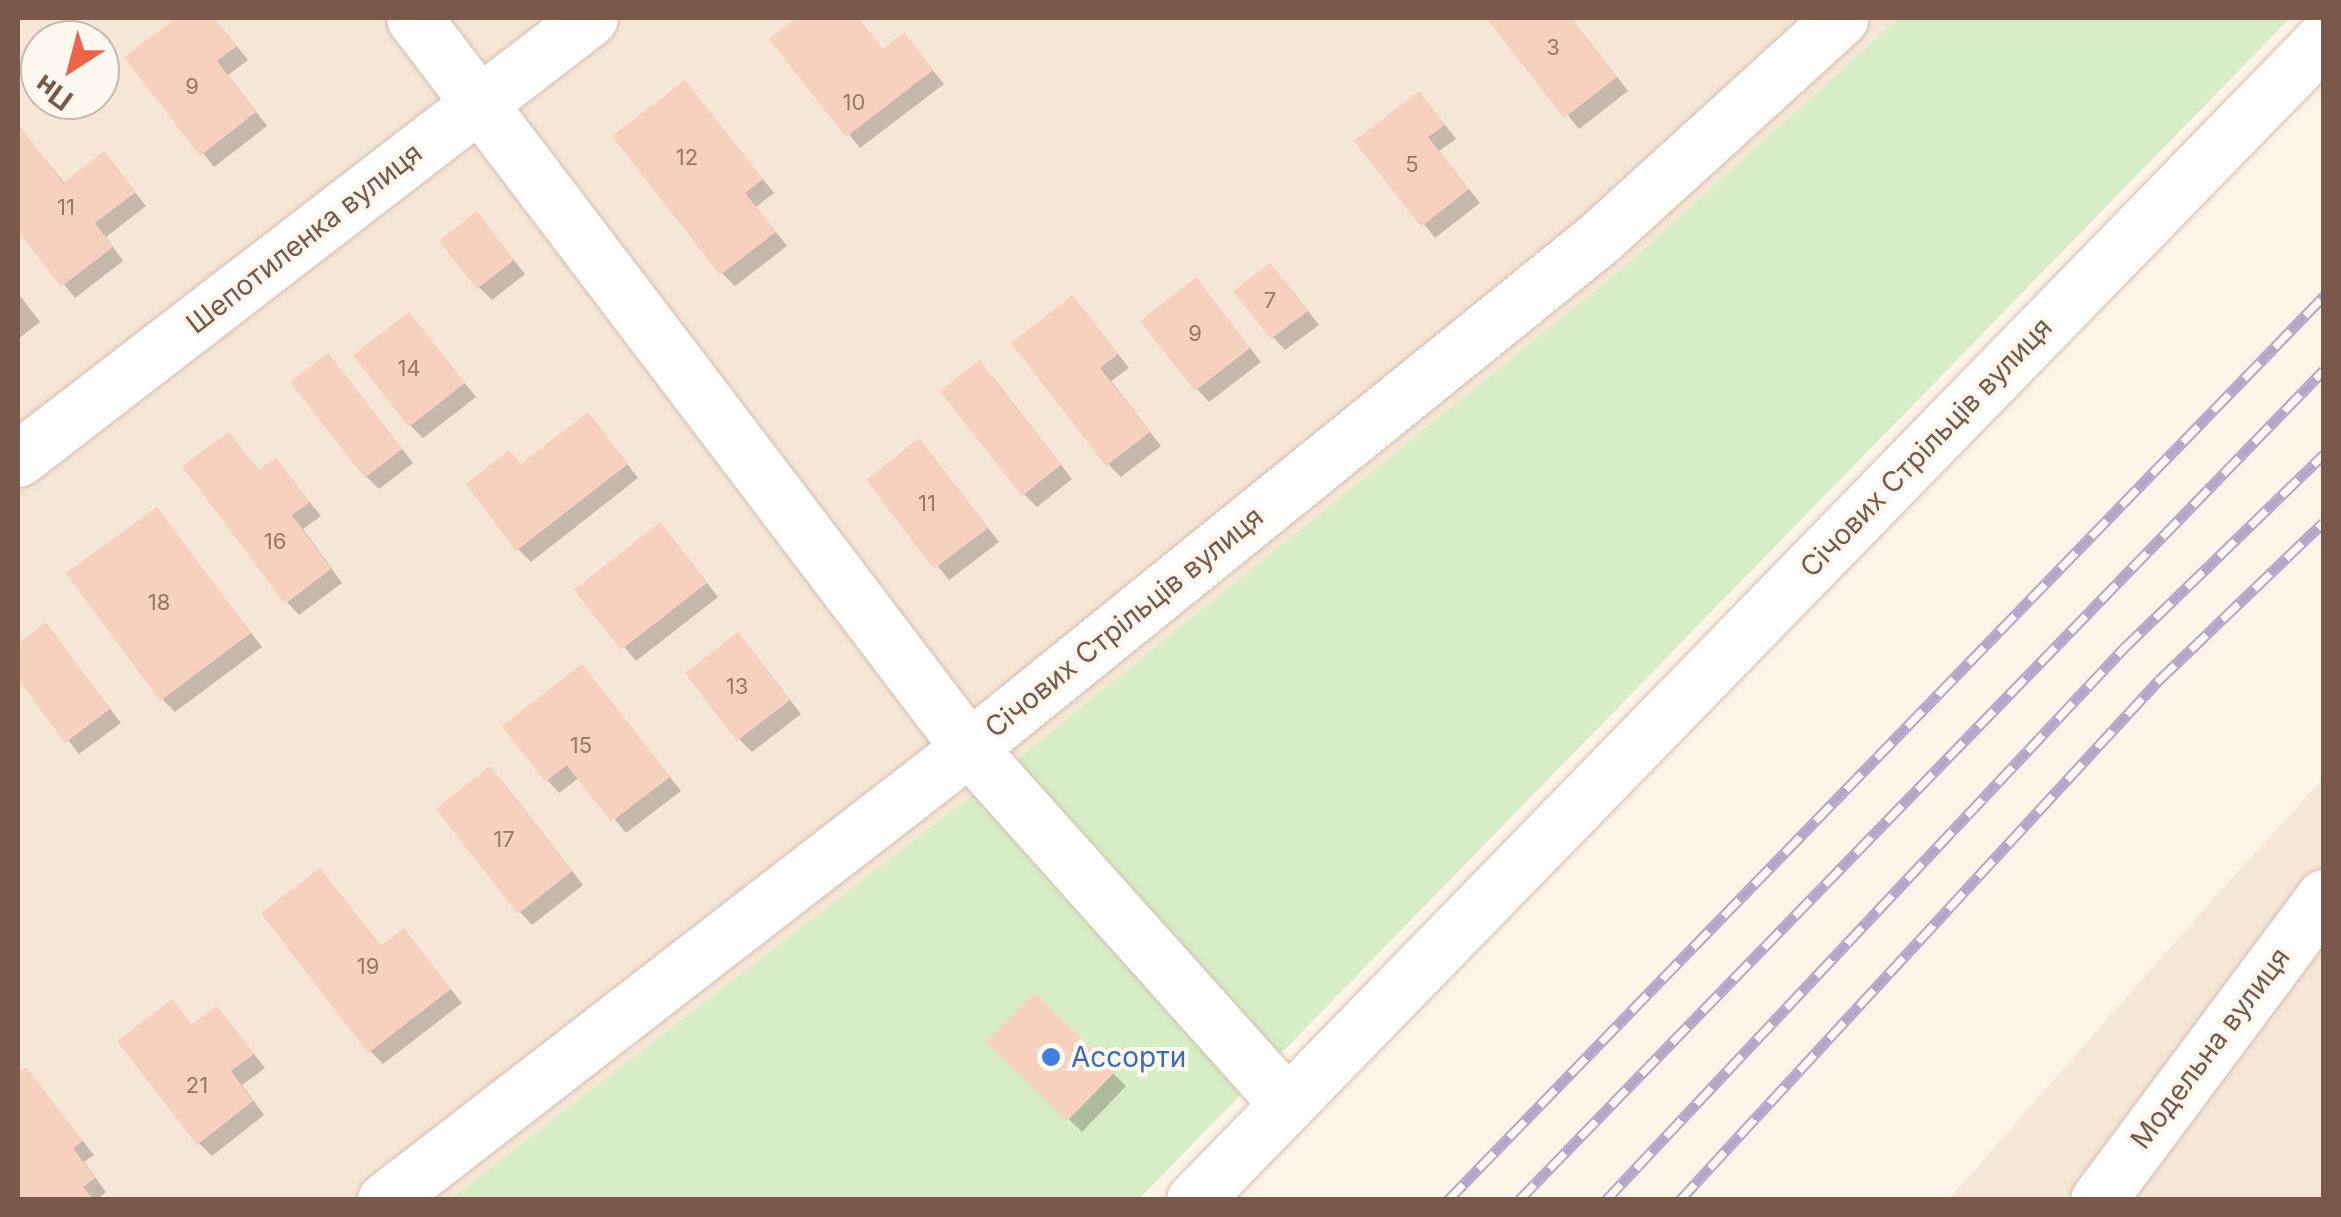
<!DOCTYPE html>
<html>
<head>
<meta charset="utf-8">
<style>
  body { margin:0 }
  #map { position:relative; width:2341px; height:1217px; overflow:hidden; background:#fef4e8; font-family:Inter,sans-serif }
  div>[style] { position:absolute }
  .residential>* { inset:0; background:#f6e6d6 }
  .green>* { inset:0; background:#d7edc5 }
  .shadow>* { inset:0; background:#0003 }
  .building>* { inset:0; background:#f5d1be }
  .roads { filter:drop-shadow(0 0 2px #d3bdaf) drop-shadow(0 0 2px #d3bdaf) }
  .minor>* { height:55px; margin:-27.5px; padding:0 27.5px; transform-origin:27.5px; border-radius:27.5px; background:#fff }
  .rail>* { height:11px; margin-top:-5.5px; transform-origin:0; background:repeating-linear-gradient(90deg,#fff8f0 0 22px,#b6a4c9 0 44px); box-sizing:border-box; border-block:2px solid #b6a4c9 }
  .dots>* { width:28px; height:28px; translate:-50% -50%; box-sizing:border-box; border:5px solid #fff8f0; border-radius:50% }
  span { translate:-50% -50%; white-space:nowrap; text-align:center; line-height:1.15; -webkit-text-stroke:8px #fff8f0; paint-order:stroke }
  .number-label { font-size:22px; color:#997767 }
  .number-label span { -webkit-text-stroke-width:0 }
  .street-label { font-size:28px; color:#7a594a }
  .shop-label { font-size:28px; color:#366cbe }
  .left { translate:0 -50%; text-align:left }
  .frame { position:absolute; inset:0; border:20px solid #7a594a; pointer-events:none }
  .north { position:absolute; left:20px; top:20px; width:100px; height:100px; box-sizing:border-box; background:#fff8f0; border:2px solid #cab8ae; border-radius:50%; rotate:216deg; font-size:28px; font-weight:700; line-height:40px; text-align:center; color:#7a594a }
  .north::after { content:''; display:block; margin:auto; width:35px; height:45px; background:#ee6447; clip-path:polygon(50% 0,100% 100%,50% 72%,0 100%) }
</style>
</head>
<body>
<div id="map">
  <div class="residential">
    <div style="clip-path:polygon(evenodd,18px 18px,1899px 18px,1623px 268px,994px 778px,449px 1200px,18px 1199px,18px 18px,40px 40px,100px 40px,100px 100px,40px 100px,40px 40px)"></div>
    <div style="clip-path:polygon(2323px 779px,2323px 1199px,1948px 1200px,2222px 889px)"></div>
  </div>
  <div class="green">
    <div style="clip-path:polygon(1899px 18px,2290px 18px,1139px 1199px,449px 1200px,994px 778px,1623px 268px)"></div>
  </div>
  <div class="shadow">
    <div style="clip-path:polygon(180px 18px,214px 18px,248px 60px,228px 75px,267px 126px,214px 167px,128px 57px)"></div>
    <div style="clip-path:polygon(800px 18px,858px 18px,884px 51px,904px 35px,944px 84px,860px 148px,773px 39px)"></div>
    <div style="clip-path:polygon(1571px 18px,1628px 91px,1579px 129px,1492px 20px)"></div>
    <div style="clip-path:polygon(685px 83px,774px 193px,756px 207px,787px 246px,735px 286px,722px 273px)"></div>
    <div style="clip-path:polygon(1431px 107px,1456px 139px,1439px 151px,1480px 203px,1435px 238px,1358px 141px)"></div>
    <div style="clip-path:polygon(18px 126px,65px 184px,104px 154px,146px 206px,106px 237px,123px 261px,75px 298px,18px 227px)"></div>
    <div style="clip-path:polygon(477px 215px,525px 274px,492px 300px,479px 287px)"></div>
    <div style="clip-path:polygon(1283px 279px,1319px 325px,1285px 350px,1273px 337px)"></div>
    <div style="clip-path:polygon(18px 293px,40px 322px,18px 339px)"></div>
    <div style="clip-path:polygon(1208px 294px,1261px 362px,1209px 402px,1197px 389px)"></div>
    <div style="clip-path:polygon(1085px 312px,1129px 368px,1111px 381px,1161px 446px,1121px 477px,1108px 464px)"></div>
    <div style="clip-path:polygon(421px 328px,476px 397px,423px 438px,410px 425px)"></div>
    <div style="clip-path:polygon(340px 369px,413px 463px,379px 489px,367px 477px)"></div>
    <div style="clip-path:polygon(992px 376px,1072px 479px,1037px 507px,1024px 494px)"></div>
    <div style="clip-path:polygon(600px 428px,638px 478px,531px 562px,518px 549px,522px 466px)"></div>
    <div style="clip-path:polygon(229px 435px,260px 472px,275px 461px,321px 516px,303px 529px,342px 583px,299px 615px,287px 602px)"></div>
    <div style="clip-path:polygon(931px 454px,999px 542px,949px 580px,869px 480px)"></div>
    <div style="clip-path:polygon(156px 510px,262px 647px,175px 712px,162px 699px)"></div>
    <div style="clip-path:polygon(673px 539px,718px 597px,636px 661px,577px 590px)"></div>
    <div style="clip-path:polygon(46px 625px,121px 723px,79px 754px,18px 675px,18px 647px)"></div>
    <div style="clip-path:polygon(750px 648px,801px 714px,752px 752px,739px 739px)"></div>
    <div style="clip-path:polygon(594px 680px,681px 791px,626px 833px,580px 777px,559px 793px,547px 780px)"></div>
    <div style="clip-path:polygon(503px 782px,583px 885px,532px 925px,520px 912px)"></div>
    <div style="clip-path:polygon(332px 884px,382px 948px,404px 931px,462px 1003px,383px 1064px,370px 1051px)"></div>
    <div style="clip-path:polygon(1035px 997px,1126px 1086px,1082px 1132px,990px 1042px)"></div>
    <div style="clip-path:polygon(229px 1022px,265px 1068px,242px 1085px,264px 1115px,212px 1156px,199px 1143px,193px 1026px)"></div>
    <div style="clip-path:polygon(26px 1070px,94px 1155px,84px 1162px,106px 1192px,96px 1200px,18px 1200px,18px 1076px)"></div>
  </div>
  <div class="building">
    <div style="clip-path:polygon(176px 18px,214px 18px,237px 46px,217px 61px,256px 112px,200px 156px,124px 57px)"></div>
    <div style="clip-path:polygon(796px 18px,858px 18px,883px 49px,904px 32px,933px 70px,846px 137px,769px 39px)"></div>
    <div style="clip-path:polygon(1571px 18px,1617px 77px,1564px 118px,1488px 20px)"></div>
    <div style="clip-path:polygon(685px 80px,763px 179px,745px 193px,776px 232px,720px 275px,612px 136px)"></div>
    <div style="clip-path:polygon(1419px 91px,1445px 125px,1428px 137px,1469px 189px,1421px 227px,1354px 141px)"></div>
    <div style="clip-path:polygon(18px 124px,63px 183px,104px 151px,136px 192px,95px 223px,113px 247px,61px 287px,18px 231px)"></div>
    <div style="clip-path:polygon(477px 211px,514px 260px,477px 289px,439px 241px)"></div>
    <div style="clip-path:polygon(1270px 263px,1308px 311px,1271px 339px,1233px 291px)"></div>
    <div style="clip-path:polygon(1196px 277px,1250px 348px,1195px 391px,1140px 321px)"></div>
    <div style="clip-path:polygon(1073px 295px,1118px 354px,1100px 368px,1150px 432px,1106px 466px,1011px 343px)"></div>
    <div style="clip-path:polygon(409px 312px,465px 383px,409px 427px,353px 355px)"></div>
    <div style="clip-path:polygon(328px 353px,402px 449px,365px 478px,290px 382px)"></div>
    <div style="clip-path:polygon(979px 360px,1061px 465px,1022px 496px,940px 391px)"></div>
    <div style="clip-path:polygon(588px 412px,628px 464px,516px 551px,466px 484px,509px 450px,521px 464px)"></div>
    <div style="clip-path:polygon(229px 432px,258px 470px,276px 458px,310px 502px,292px 515px,331px 569px,285px 604px,182px 466px)"></div>
    <div style="clip-path:polygon(919px 438px,988px 528px,934px 569px,866px 480px)"></div>
    <div style="clip-path:polygon(157px 507px,251px 633px,160px 701px,66px 573px)"></div>
    <div style="clip-path:polygon(660px 522px,707px 583px,621px 650px,574px 590px)"></div>
    <div style="clip-path:polygon(46px 622px,110px 709px,65px 743px,18px 679px,18px 644px)"></div>
    <div style="clip-path:polygon(738px 632px,790px 700px,737px 741px,685px 673px)"></div>
    <div style="clip-path:polygon(582px 664px,670px 777px,611px 822px,567px 765px,545px 782px,502px 726px)"></div>
    <div style="clip-path:polygon(490px 766px,572px 871px,518px 914px,436px 809px)"></div>
    <div style="clip-path:polygon(320px 868px,381px 946px,404px 928px,451px 989px,368px 1053px,261px 913px)"></div>
    <div style="clip-path:polygon(1035px 993px,1115px 1072px,1067px 1121px,986px 1042px)"></div>
    <div style="clip-path:polygon(172px 999px,192px 1024px,217px 1006px,254px 1054px,231px 1071px,253px 1101px,197px 1145px,117px 1041px)"></div>
    <div style="clip-path:polygon(26px 1067px,83px 1141px,73px 1148px,95px 1178px,83px 1187px,94px 1200px,18px 1200px,18px 1073px)"></div>
  </div>
  <div class="roads">
    <div class="minor">
      <div style="left:414px;top:18px;width:917px;rotate:52.76deg"></div>
      <div style="left:969px;top:748px;width:477px;rotate:48.2deg"></div>
      <div style="left:18px;top:459px;width:722px;rotate:-37.63deg"></div>
      <div style="left:385px;top:1200px;width:738px;rotate:-37.74deg"></div>
      <div style="left:969px;top:748px;width:809px;rotate:-38.98deg"></div>
      <div style="left:1598px;top:239px;width:328px;rotate:-42.3deg"></div>
      <div style="left:1194px;top:1200px;width:1620px;rotate:-45.78deg"></div>
      <div style="left:2098px;top:1200px;width:378px;rotate:-53.3deg"></div>
    </div>
  </div>
  <div class="rail">
    <div style="left:1448px;top:1200px;width:1259px;rotate:-45.9deg"></div>
    <div style="left:1519px;top:1200px;width:1156px;rotate:-45.88deg"></div>
    <div style="left:1606px;top:1200px;width:757px;rotate:-46.82deg"></div>
    <div style="left:2124px;top:648px;width:279px;rotate:-44.1deg"></div>
    <div style="left:1680px;top:1200px;width:707px;rotate:-47.35deg"></div>
    <div style="left:2159px;top:680px;width:228px;rotate:-43.8deg"></div>
  </div>
  <div class="dots">
    <div style="left:1051px;top:1057px;background:#3f7fe0"></div>
  </div>
  <div class="number-label">
    <span style="left:1553px;top:48px">3</span>
    <span style="left:192px;top:87px">9</span>
    <span style="left:854px;top:103px">10</span>
    <span style="left:687px;top:158px">12</span>
    <span style="left:1412px;top:165px">5</span>
    <span style="left:66px;top:208px">11</span>
    <span style="left:1270px;top:301px">7</span>
    <span style="left:1195px;top:334px">9</span>
    <span style="left:409px;top:369px">14</span>
    <span style="left:927px;top:504px">11</span>
    <span style="left:275px;top:542px">16</span>
    <span style="left:159px;top:603px">18</span>
    <span style="left:737px;top:687px">13</span>
    <span style="left:581px;top:746px">15</span>
    <span style="left:504px;top:840px">17</span>
    <span style="left:368px;top:967px">19</span>
    <span style="left:197px;top:1086px">21</span>
  </div>
  <div class="street-label">
    <span style="left:304px;top:238px;rotate:-38deg">Шепотиленка вулиця</span>
    <span style="left:1926px;top:447px;rotate:-46deg">Січових Стрільців вулиця</span>
    <span style="left:1124px;top:622px;rotate:-39deg">Січових Стрільців вулиця</span>
    <span style="left:2210px;top:1048px;rotate:-53deg">Модельна вулиця</span>
  </div>
  <div class="shop-label">
    <span class="left" style="left:1071px;top:1057px">Ассорти</span>
  </div>
  <div class="frame"></div>
  <div class="north">Пн</div>
</div>
</body>
</html>
